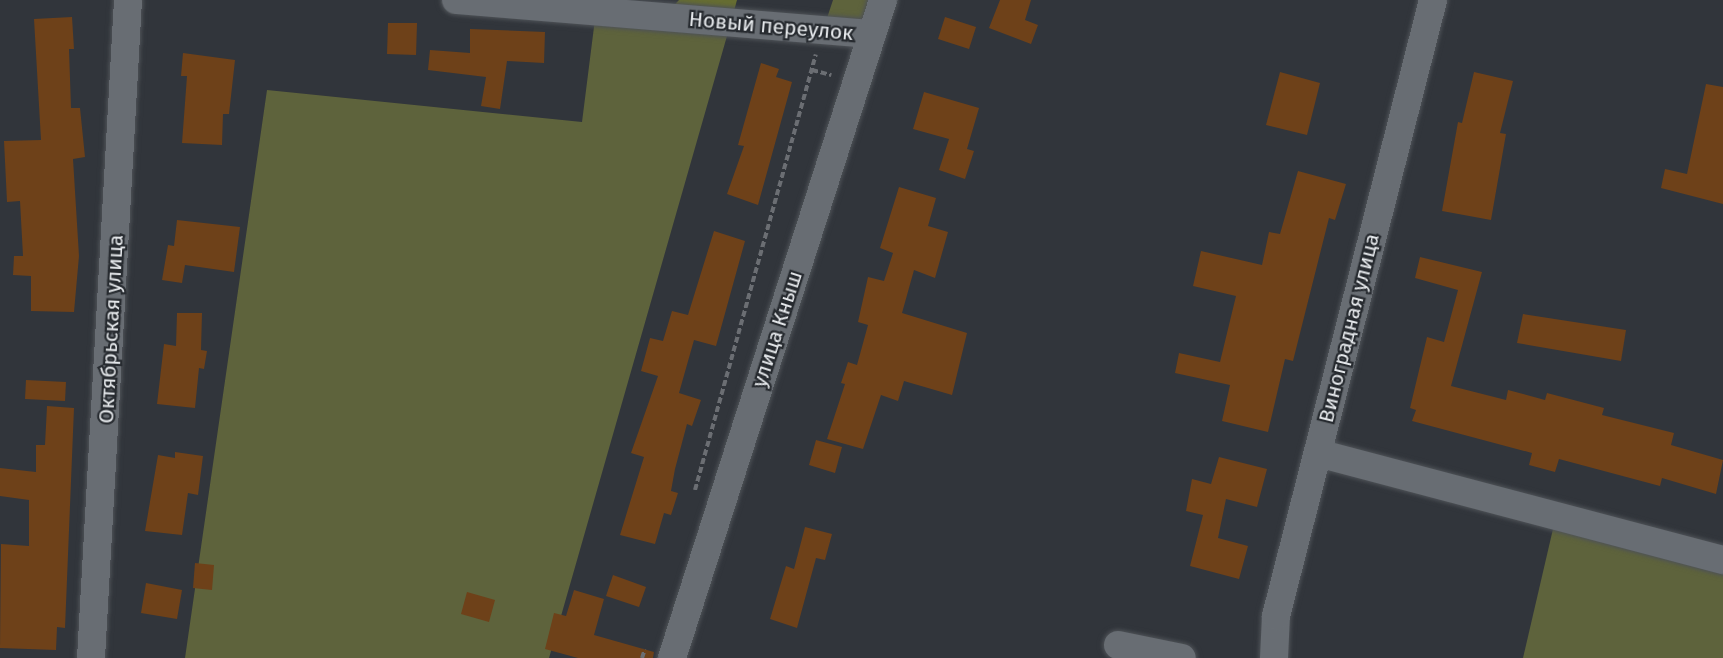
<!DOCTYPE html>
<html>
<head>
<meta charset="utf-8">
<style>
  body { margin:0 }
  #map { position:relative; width:1723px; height:658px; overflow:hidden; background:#31353b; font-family:"Fira Sans",sans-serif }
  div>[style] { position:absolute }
  .green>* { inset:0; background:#5e633c }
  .forest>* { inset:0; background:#666d32 }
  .building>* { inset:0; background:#6e4119 }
  .path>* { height:4px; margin-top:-2px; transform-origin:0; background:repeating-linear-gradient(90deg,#6b6e73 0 6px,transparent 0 9px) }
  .roads { filter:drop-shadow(0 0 2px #4e5257) drop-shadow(0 0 2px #4e5257) }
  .minor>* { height:28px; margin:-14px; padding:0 14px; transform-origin:14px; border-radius:14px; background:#686d73 }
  span { translate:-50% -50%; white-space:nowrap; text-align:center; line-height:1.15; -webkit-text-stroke:4.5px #272b30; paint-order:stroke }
  .street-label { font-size:21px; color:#e7eaed }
</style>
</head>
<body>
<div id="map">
  <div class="green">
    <div style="clip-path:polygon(833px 0,883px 0,872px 34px,823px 30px)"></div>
    <div style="clip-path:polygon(596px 11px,731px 22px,549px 658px,185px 658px,267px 90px,582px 122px)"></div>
    <div style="clip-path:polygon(1556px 516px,1723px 560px,1723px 658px,1523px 658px)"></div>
  </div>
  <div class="forest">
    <div style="clip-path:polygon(679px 0,737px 0,731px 22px,663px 17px)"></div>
  </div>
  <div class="building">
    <div style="clip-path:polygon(1000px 0,1031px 0,1025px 20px,1038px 25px,1031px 44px,989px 28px)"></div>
    <div style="clip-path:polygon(72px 17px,74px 49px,69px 49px,71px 108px,80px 108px,85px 157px,73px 159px,79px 256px,74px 312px,31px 311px,31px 276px,13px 275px,14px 256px,23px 256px,20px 201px,7px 202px,4px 141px,41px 140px,34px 19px)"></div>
    <div style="clip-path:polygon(945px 17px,976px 27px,969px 49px,938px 39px)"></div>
    <div style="clip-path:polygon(388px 23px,417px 23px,416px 55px,387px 54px)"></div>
    <div style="clip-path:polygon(470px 29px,545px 32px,544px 63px,507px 61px,500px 109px,481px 106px,486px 77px,428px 70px,430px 50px,470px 53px)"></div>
    <div style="clip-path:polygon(183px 53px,235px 60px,229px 114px,223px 114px,222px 145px,182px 143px,187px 76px,181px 76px)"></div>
    <div style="clip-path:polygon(761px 63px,779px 69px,776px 77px,792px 82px,758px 205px,727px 194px,744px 146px,738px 145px)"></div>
    <div style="clip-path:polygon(1280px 72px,1320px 83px,1307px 135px,1266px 125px)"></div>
    <div style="clip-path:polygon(1474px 72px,1513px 81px,1500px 133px,1506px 134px,1491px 220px,1442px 211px,1458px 122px,1462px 123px)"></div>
    <div style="clip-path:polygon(1706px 84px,1723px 87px,1723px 204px,1661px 188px,1665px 169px,1687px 174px)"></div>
    <div style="clip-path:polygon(924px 92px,979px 108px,967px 149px,974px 151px,965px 179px,939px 170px,949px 139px,913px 129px)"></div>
    <div style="clip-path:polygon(1298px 171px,1346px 184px,1335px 220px,1329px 218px,1293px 361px,1285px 359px,1268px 432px,1222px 421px,1230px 385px,1175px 373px,1179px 353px,1220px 362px,1236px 296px,1193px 286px,1201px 251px,1262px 265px,1269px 232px,1280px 234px)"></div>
    <div style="clip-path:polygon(899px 187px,936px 198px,928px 226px,948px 232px,935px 278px,914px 270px,902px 313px,967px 333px,952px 395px,904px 381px,898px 401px,881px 395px,863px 449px,827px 439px,845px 384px,841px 383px,848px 362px,857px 365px,868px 325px,858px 322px,868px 277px,884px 281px,893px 253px,880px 248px)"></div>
    <div style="clip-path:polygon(177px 220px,240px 227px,234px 272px,185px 265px,182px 283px,162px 280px,168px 245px,174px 246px)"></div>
    <div style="clip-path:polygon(714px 231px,745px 241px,716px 346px,694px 340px,679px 393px,701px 400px,692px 426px,687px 424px,675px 469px,671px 491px,678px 493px,671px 515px,664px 513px,655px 544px,620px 535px,644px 457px,631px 453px,658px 376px,641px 371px,650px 338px,663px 341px,672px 311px,688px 315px)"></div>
    <div style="clip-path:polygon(1420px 257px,1482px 272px,1451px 386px,1506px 400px,1508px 390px,1545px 400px,1547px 393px,1604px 408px,1602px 415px,1674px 433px,1671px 445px,1723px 460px,1716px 494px,1662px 478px,1660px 486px,1559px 459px,1555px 472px,1529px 465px,1532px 453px,1412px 421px,1416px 410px,1410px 408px,1427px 337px,1444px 342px,1458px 290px,1415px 278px)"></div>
    <div style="clip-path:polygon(177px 313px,202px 313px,201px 350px,207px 351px,204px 369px,199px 368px,195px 408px,157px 404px,164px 344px,176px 346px)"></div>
    <div style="clip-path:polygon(1523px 314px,1626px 330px,1621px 361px,1517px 343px)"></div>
    <div style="clip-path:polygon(26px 380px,66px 382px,65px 401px,25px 399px)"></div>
    <div style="clip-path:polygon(47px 406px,74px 408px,65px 628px,57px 627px,56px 650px,0 648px,1px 544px,29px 546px,29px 500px,0 496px,0 468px,36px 472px,36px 445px,45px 445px)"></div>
    <div style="clip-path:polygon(816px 440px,842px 447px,835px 473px,809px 465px)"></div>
    <div style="clip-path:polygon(175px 452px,203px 456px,198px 495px,188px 493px,182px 535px,145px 531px,158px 455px,175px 458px)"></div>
    <div style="clip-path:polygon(1219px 457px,1267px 469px,1257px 507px,1226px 499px,1218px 538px,1248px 546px,1239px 579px,1190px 566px,1203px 515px,1186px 511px,1192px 479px,1211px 484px)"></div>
    <div style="clip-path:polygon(805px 527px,832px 534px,825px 560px,816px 558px,797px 628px,770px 619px,786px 566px,794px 569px)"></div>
    <div style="clip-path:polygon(195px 563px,214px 565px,212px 590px,193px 588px)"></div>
    <div style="clip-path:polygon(613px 575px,646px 587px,639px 607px,606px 596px)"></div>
    <div style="clip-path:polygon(146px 583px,182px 590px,177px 619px,141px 613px)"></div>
    <div style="clip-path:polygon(574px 590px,604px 599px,594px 635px,654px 652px,653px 658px,578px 658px,545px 649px,554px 613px,566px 616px)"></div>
    <div style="clip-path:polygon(467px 592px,495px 600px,489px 622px,461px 614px)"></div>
  </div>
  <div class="path">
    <div style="left:812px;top:70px;width:20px;rotate:15deg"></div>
    <div style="left:695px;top:490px;width:452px;rotate:-74.5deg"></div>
    <div style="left:642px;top:658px;width:9px;rotate:-72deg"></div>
  </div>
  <div class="roads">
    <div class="minor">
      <div style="left:456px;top:0;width:417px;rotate:4.7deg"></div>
      <div style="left:1318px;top:453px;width:419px;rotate:14.8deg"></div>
      <div style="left:1118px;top:645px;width:65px;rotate:11.5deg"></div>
      <div style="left:91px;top:658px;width:659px;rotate:-86.78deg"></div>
      <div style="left:672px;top:658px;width:691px;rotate:-72.22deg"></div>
      <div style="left:1274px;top:658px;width:42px;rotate:-87.3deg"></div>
      <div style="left:1276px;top:616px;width:636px;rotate:-75.7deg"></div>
    </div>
  </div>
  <div class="street-label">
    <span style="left:771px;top:26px;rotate:5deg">Новый переулок</span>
    <span style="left:1349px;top:328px;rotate:-76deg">Виноградная улица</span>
    <span style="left:111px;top:329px;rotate:-87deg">Октябрьская улица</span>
    <span style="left:777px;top:329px;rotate:-72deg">улица Кныш</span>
  </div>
</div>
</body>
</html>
